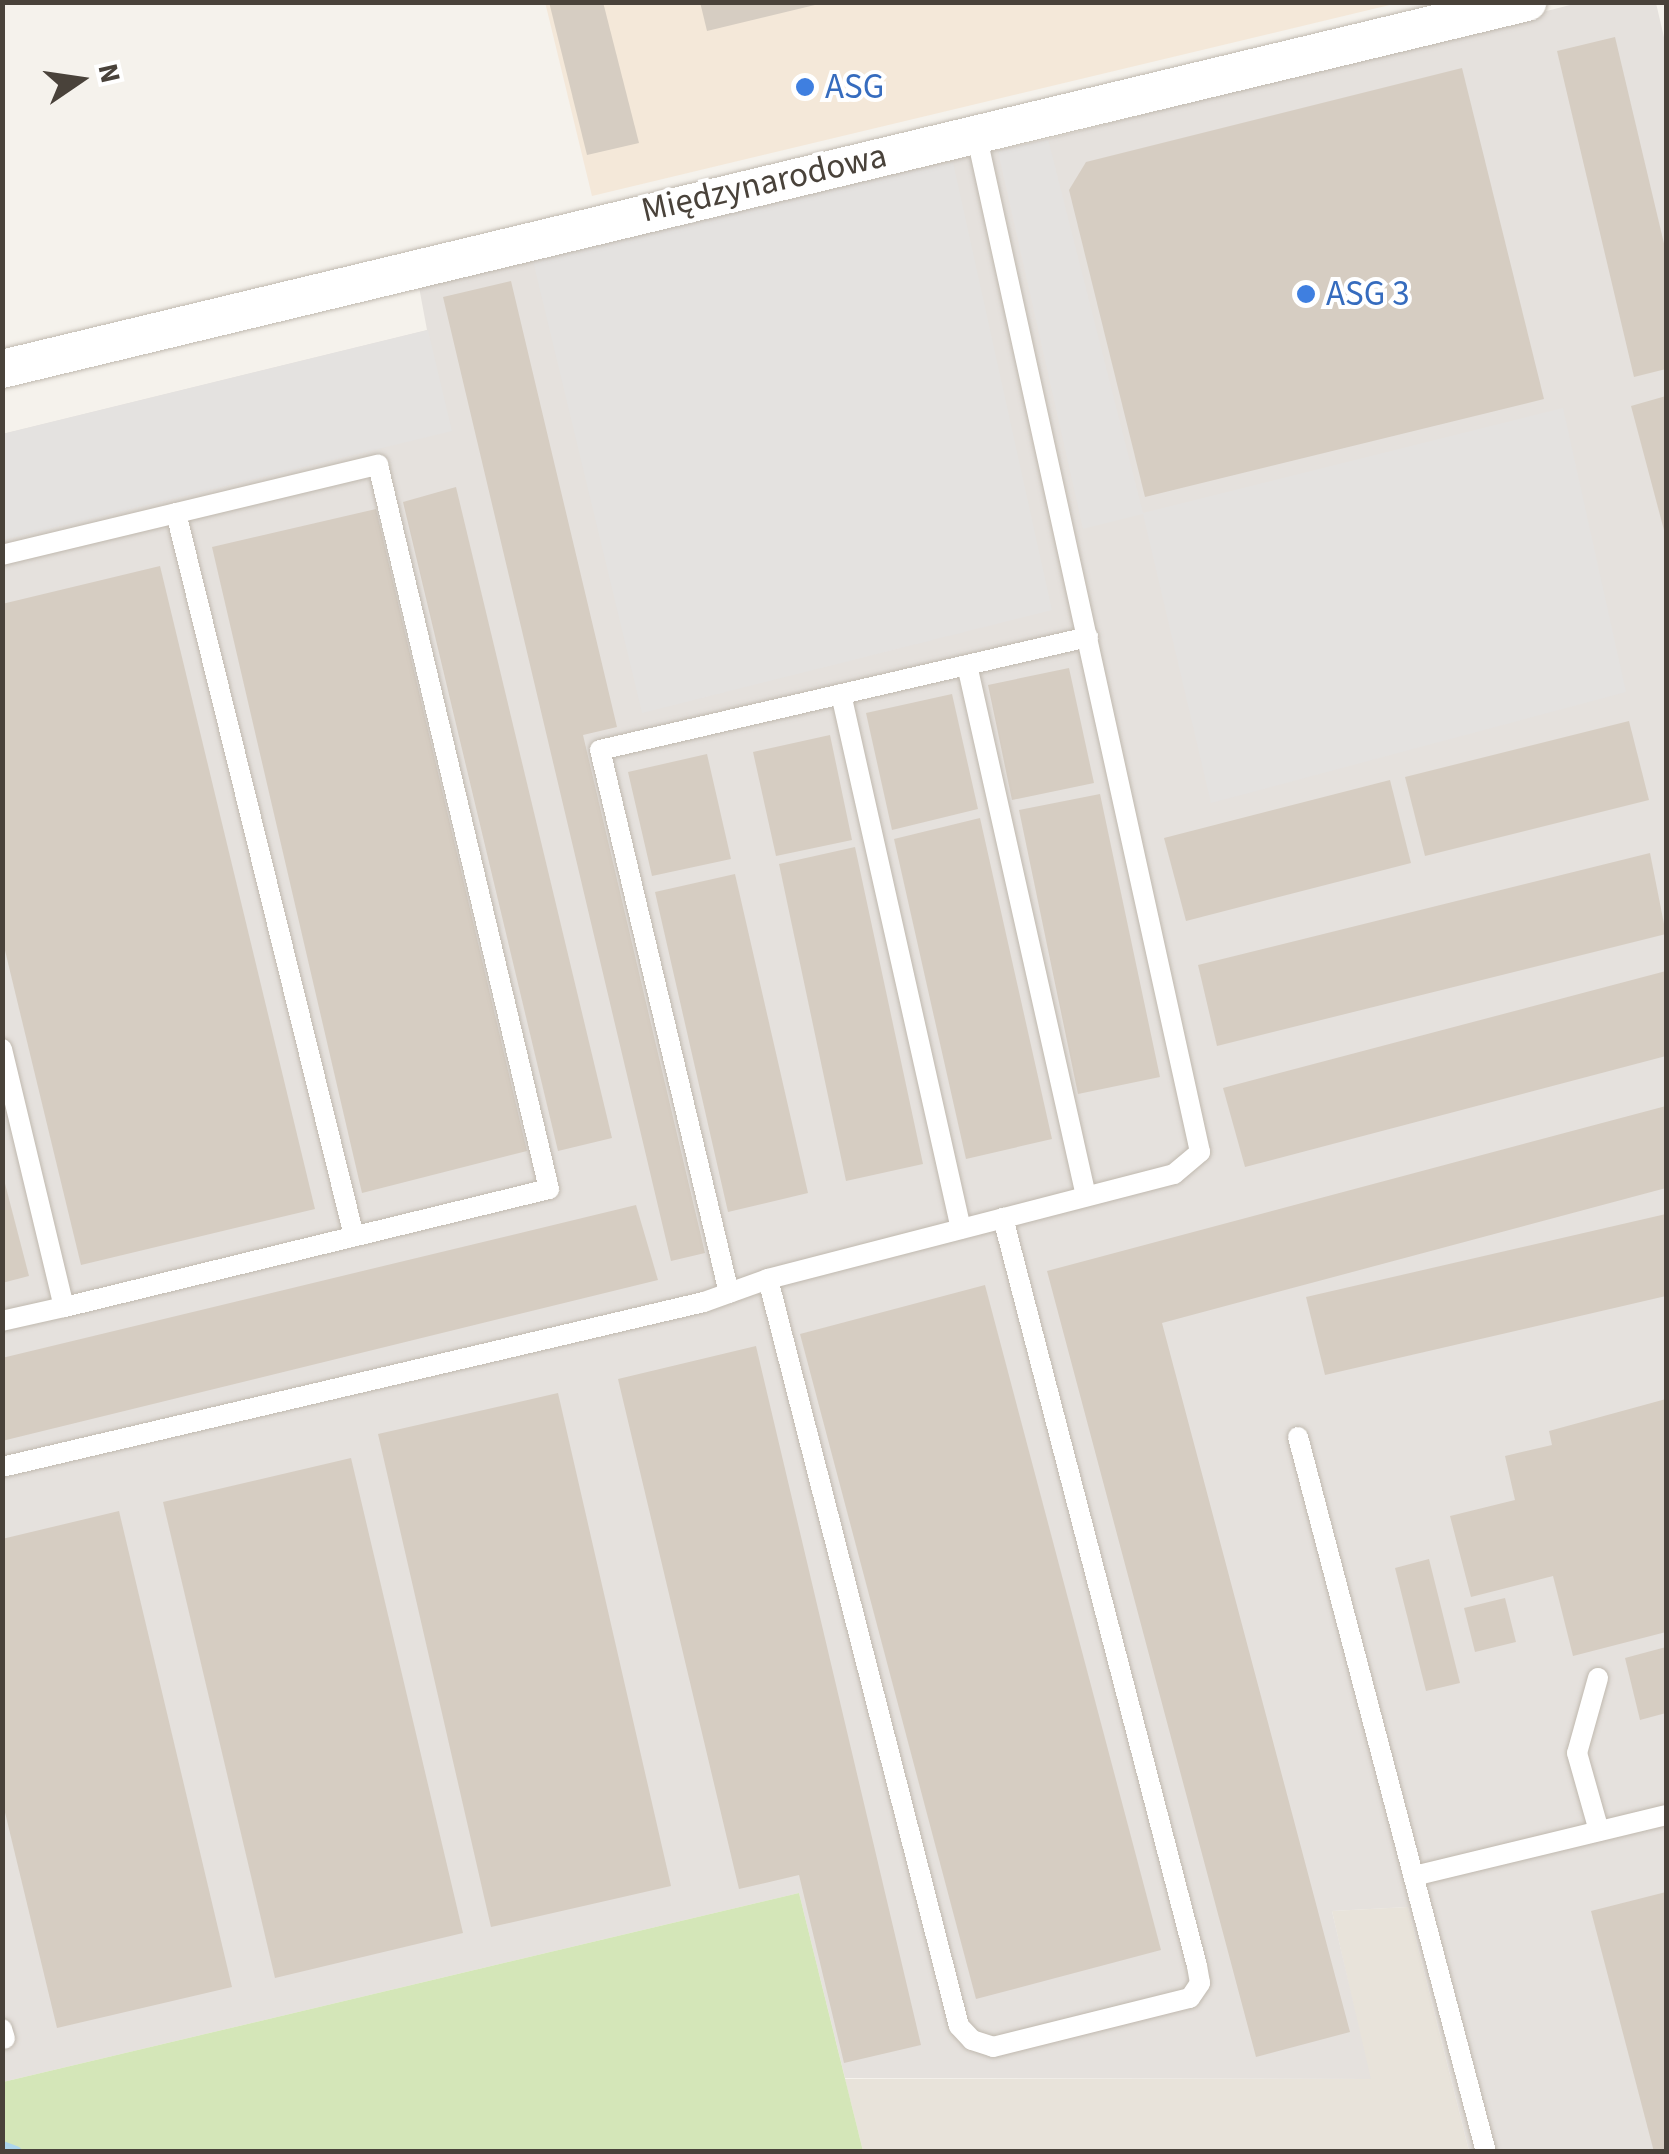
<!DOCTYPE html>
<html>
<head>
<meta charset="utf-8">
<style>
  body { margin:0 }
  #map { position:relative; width:1669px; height:2154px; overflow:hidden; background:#f5f2ec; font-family:"Source Sans 3",sans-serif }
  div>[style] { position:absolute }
  .residential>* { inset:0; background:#e8e3da }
  .commercial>* { inset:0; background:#f4e8d9 }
  .industrial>* { inset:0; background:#e5e1dd }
  .green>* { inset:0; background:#d4e6b8 }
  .parking>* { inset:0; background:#e4e2e0 }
  .stream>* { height:12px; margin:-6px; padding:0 6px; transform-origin:6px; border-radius:6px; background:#add6ec }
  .building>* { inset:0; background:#d6cdc2 }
  .roads { filter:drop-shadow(0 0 2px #c0b9af) drop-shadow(0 0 2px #c0b9af) }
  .service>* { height:20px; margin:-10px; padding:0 10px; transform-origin:10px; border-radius:10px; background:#fff }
  .minor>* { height:38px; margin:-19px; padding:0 19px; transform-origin:19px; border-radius:19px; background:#fff }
  .dots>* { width:28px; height:28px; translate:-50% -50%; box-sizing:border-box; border:5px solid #fff; border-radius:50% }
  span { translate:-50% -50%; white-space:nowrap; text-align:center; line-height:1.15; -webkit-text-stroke:8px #fff; paint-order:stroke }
  .shop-label { font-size:35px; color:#366cbe }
  .left { translate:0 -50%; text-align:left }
  .street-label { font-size:35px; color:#49423a }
  .frame { position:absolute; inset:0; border:5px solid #49423a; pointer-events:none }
  .north { position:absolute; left:30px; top:30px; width:100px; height:100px; -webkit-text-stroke:8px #fff; paint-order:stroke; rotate:77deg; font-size:28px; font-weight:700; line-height:40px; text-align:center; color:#49423a }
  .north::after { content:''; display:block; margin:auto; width:35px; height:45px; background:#49423a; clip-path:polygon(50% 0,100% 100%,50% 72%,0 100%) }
</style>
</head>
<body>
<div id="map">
  <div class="residential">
    <div style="clip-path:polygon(1408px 1907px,1469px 2151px,863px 2151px,845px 2079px,1370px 2079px,1332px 1911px)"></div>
  </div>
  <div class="commercial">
    <div style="clip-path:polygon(545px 2px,1398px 3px,592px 196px)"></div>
  </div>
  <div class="industrial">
    <div style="clip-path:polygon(1578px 3px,1656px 3px,1666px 46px,1666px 2151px,1469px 2151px,1408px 1907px,1332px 1911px,1371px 2079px,845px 2078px,799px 1893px,3px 2082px,2px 434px,427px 330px,419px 287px,531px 253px,1048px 139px)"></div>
  </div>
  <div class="green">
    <div style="clip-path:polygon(799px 1893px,863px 2151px,3px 2151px,3px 2082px)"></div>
  </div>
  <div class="parking">
    <div style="clip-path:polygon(1048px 139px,1143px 513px,1563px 408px,1626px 692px,1211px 803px,1143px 514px,1083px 529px,998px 151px)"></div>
    <div style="clip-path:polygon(953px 162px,1052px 610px,642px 713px,531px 253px)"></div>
    <div style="clip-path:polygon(428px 330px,452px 431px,3px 540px,3px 434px)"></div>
  </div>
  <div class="stream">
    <div style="left:2px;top:2147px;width:15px;rotate:20deg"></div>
  </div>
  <div class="building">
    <div style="clip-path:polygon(549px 2px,603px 2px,639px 143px,587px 155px)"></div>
    <div style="clip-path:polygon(700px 2px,818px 2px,819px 4px,707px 31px)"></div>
    <div style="clip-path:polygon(1615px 37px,1666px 252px,1666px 369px,1634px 377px,1557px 51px)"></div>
    <div style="clip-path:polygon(1462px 68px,1544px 399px,1145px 497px,1069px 190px,1086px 162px)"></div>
    <div style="clip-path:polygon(511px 281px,617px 727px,583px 735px,705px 1253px,671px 1261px,443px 297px)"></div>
    <div style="clip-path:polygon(1666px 396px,1666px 534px,1665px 534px,1631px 406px)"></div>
    <div style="clip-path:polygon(456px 487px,612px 1138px,558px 1151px,403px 502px)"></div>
    <div style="clip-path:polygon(376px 509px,527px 1151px,362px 1193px,212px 547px)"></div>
    <div style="clip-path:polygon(160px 566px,315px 1209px,81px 1265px,2px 938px,2px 604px)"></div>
    <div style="clip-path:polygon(1069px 668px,1094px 783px,1012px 800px,988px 685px)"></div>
    <div style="clip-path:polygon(952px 694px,978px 809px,892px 830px,866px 713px)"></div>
    <div style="clip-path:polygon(1629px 721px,1649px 800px,1425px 856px,1405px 777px)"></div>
    <div style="clip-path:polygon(830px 735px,852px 840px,776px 856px,753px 752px)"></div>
    <div style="clip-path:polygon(707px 754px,731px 859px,652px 876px,628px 772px)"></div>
    <div style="clip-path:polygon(1390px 780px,1411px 863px,1186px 921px,1164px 838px)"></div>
    <div style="clip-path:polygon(1100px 794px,1160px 1077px,1078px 1094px,1019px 810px)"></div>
    <div style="clip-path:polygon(980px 818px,1052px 1139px,966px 1159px,894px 839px)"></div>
    <div style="clip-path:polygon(855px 847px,923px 1164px,846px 1181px,779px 864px)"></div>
    <div style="clip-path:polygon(1650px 853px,1666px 934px,1217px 1046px,1198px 965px)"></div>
    <div style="clip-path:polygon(735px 874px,808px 1193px,728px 1212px,655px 892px)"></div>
    <div style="clip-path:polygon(1666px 971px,1666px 1056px,1245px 1167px,1223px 1088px)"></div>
    <div style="clip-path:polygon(1666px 1106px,1666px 1188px,1162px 1323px,1350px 2032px,1256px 2057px,1047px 1271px)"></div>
    <div style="clip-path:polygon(2px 1172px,29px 1276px,2px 1283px)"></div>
    <div style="clip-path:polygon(636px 1205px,658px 1280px,2px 1441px,2px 1358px)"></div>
    <div style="clip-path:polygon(1666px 1214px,1666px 1296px,1325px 1375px,1306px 1297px)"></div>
    <div style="clip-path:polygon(985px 1285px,1161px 1950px,976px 1999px,800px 1334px)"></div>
    <div style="clip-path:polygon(756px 1346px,921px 2045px,844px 2063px,799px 1875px,739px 1889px,618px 1379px)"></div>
    <div style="clip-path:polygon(558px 1393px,671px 1886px,491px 1927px,378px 1434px)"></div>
    <div style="clip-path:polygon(1666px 1399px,1666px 1632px,1573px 1656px,1553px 1576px,1471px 1597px,1450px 1516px,1515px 1500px,1505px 1456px,1552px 1445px,1549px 1431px)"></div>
    <div style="clip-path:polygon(351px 1458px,463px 1933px,275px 1978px,163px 1502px)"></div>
    <div style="clip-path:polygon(119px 1511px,232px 1987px,57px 2028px,2px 1800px,2px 1539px)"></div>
    <div style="clip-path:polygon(1429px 1559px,1460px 1683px,1426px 1691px,1395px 1568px)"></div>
    <div style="clip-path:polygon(1505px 1598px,1516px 1642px,1475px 1652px,1464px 1608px)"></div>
    <div style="clip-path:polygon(1666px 1647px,1666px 1713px,1640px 1720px,1625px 1658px)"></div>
    <div style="clip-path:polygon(1666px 1892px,1666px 2152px,1654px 2152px,1591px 1911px)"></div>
  </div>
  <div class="roads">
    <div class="service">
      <div style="left:176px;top:513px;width:745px;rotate:76.17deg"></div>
      <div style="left:2px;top:555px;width:387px;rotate:-13.5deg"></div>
      <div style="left:378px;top:465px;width:744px;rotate:76.71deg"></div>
      <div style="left:549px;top:1189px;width:499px;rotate:166.3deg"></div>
      <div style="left:967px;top:665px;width:544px;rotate:77.37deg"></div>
      <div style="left:841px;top:694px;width:548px;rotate:77.36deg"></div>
      <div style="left:2px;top:1049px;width:265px;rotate:76.5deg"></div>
      <div style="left:64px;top:1307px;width:64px;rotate:167.3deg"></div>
      <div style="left:768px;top:1279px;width:771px;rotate:75.66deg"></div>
      <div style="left:959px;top:2026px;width:19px;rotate:47deg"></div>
      <div style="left:972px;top:2040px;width:22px;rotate:18deg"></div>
      <div style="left:993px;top:2047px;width:203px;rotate:-14deg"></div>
      <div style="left:1190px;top:1998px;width:18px;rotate:-56deg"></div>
      <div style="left:1200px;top:1983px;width:17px;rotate:-100deg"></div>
      <div style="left:1197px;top:1966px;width:773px;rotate:-104.54deg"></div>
      <div style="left:729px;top:1293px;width:558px;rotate:-103.36deg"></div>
      <div style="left:600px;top:750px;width:501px;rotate:-13.04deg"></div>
      <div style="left:1298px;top:1437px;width:739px;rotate:75.27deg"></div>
      <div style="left:2px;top:1467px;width:721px;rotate:-13.23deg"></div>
      <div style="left:704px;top:1302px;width:68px;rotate:-19.8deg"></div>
      <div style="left:768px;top:1279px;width:419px;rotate:-14.5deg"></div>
      <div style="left:1174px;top:1174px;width:34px;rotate:-40deg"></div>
      <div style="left:1200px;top:1152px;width:1043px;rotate:-102.4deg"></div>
      <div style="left:1598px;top:1678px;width:78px;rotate:105.6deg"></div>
      <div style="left:1577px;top:1753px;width:81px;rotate:74.2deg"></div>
      <div style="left:1418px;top:1875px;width:255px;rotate:-13.6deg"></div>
      <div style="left:2px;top:2029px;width:10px;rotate:73deg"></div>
    </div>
    <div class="minor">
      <div style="left:2px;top:369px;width:1569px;rotate:-13.53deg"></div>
    </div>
  </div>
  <div class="dots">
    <div style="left:805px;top:87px;background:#3f7fe0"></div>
    <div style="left:1306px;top:294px;background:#3f7fe0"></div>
  </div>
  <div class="shop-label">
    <span class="left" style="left:825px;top:87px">ASG</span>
    <span class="left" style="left:1326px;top:294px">ASG 3</span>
  </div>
  <div class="street-label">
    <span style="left:764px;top:183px;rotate:-13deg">Międzynarodowa</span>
  </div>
  <div class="frame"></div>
  <div class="north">N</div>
</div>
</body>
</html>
